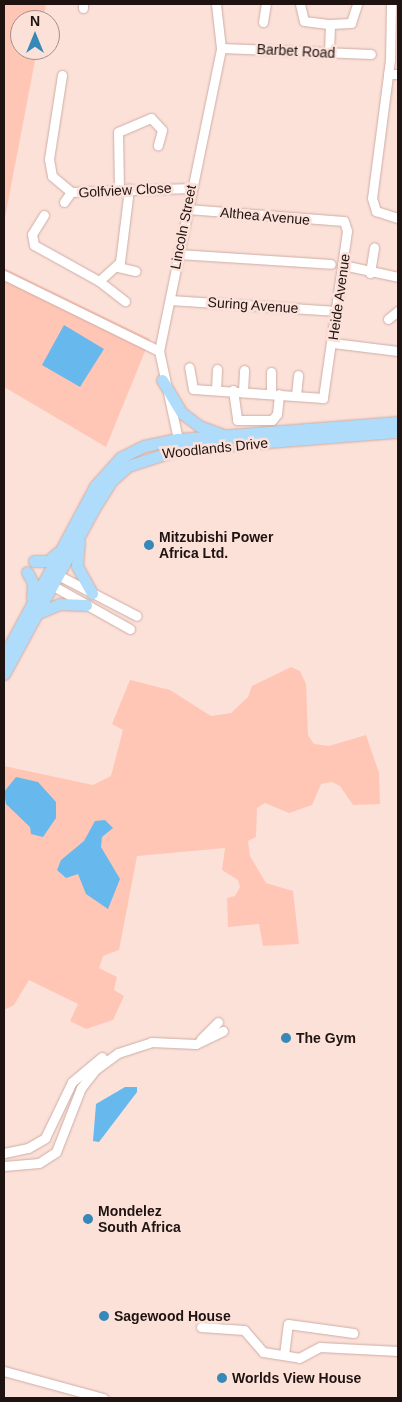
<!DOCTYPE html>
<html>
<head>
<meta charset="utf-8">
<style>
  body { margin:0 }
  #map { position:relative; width:402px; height:1402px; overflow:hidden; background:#fce1d9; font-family:Helvetica,sans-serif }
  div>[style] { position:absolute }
  .green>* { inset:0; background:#ffc6b5 }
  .water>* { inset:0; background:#67b8ec }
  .roads { filter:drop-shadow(0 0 1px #cdada4) drop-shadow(0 0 1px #cdada4) }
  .minor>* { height:9px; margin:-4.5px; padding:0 4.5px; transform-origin:4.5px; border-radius:4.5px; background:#fff }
  .major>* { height:11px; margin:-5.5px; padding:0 5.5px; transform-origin:5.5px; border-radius:5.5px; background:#aedcfa }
  .dots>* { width:14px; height:14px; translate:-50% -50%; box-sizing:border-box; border:2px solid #fce1d9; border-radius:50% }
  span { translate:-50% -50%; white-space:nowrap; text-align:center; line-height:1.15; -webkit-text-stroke:5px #fce1d9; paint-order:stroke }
  .street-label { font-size:14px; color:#1e1310 }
  .poi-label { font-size:14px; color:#1e1310; font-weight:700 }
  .left { translate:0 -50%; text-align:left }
  .frame { position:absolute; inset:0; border:5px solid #1e1310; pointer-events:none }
  .north { position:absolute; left:10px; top:10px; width:50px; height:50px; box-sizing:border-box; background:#fce1d9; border:1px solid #a38f89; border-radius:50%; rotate:0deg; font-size:14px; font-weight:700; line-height:20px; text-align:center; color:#1e1310 }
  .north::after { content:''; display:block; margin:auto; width:18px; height:22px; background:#3588b8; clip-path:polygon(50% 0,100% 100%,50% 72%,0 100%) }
</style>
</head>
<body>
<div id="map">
  <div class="green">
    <div style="clip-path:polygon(4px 4px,46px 4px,43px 20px,20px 20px,20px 50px,37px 50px,4px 223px)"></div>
    <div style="clip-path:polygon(4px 268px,150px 339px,106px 447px,4px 387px)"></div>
    <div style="clip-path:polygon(291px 667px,300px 671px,306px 684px,308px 735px,314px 744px,329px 746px,366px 735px,379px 773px,380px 804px,353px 805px,340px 786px,332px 782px,321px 784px,312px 805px,289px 813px,265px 803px,257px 808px,256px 837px,248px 841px,250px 856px,266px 883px,293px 891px,299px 944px,263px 946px,259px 924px,228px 927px,227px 898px,235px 896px,240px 887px,238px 880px,222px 870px,225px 848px,137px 856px,119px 950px,103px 956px,99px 968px,117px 977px,114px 990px,124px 996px,113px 1020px,86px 1029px,70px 1021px,78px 1004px,29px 980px,14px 1005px,4px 1010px,4px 766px,93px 785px,111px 776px,123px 730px,112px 724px,130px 680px,170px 690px,211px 716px,231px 713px,248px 697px,252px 686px)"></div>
  </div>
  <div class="water">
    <div style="clip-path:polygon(64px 325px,104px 349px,80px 387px,42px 365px)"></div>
    <div style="clip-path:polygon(16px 777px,38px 782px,56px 802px,56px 818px,43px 837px,31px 834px,30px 827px,6px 804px,4px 792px)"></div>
    <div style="clip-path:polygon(105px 820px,113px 828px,102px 837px,101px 847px,120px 879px,108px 909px,86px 894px,78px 874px,66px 878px,57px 870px,61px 860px,84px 841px,95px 821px)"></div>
    <div style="clip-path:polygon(125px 1087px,137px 1087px,137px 1092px,99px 1142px,93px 1141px,96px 1104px)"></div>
  </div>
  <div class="roads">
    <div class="minor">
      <div style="left:83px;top:4px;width:4px;rotate:90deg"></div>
      <div style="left:300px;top:4px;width:17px;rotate:77deg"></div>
      <div style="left:304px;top:21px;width:26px;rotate:7deg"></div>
      <div style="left:330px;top:24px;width:21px;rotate:-3deg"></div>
      <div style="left:351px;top:23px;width:20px;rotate:-72deg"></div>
      <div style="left:391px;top:4px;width:56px;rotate:91deg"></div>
      <div style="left:390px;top:60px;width:139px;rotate:97.4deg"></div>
      <div style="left:372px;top:198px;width:14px;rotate:73deg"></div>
      <div style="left:376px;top:211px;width:23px;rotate:18deg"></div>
      <div style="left:263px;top:22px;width:18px;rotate:-81deg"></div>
      <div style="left:221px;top:48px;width:150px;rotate:2.3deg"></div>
      <div style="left:329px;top:53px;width:29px;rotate:-88deg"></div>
      <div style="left:388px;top:74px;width:10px"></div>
      <div style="left:62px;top:75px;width:85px;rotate:98.8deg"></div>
      <div style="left:49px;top:159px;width:17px;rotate:80deg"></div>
      <div style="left:52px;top:176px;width:25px;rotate:40deg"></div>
      <div style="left:119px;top:189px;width:57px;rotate:-91deg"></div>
      <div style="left:118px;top:132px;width:36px;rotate:-23deg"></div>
      <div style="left:151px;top:118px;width:16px;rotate:47deg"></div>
      <div style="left:162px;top:130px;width:16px;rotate:105deg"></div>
      <div style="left:64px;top:202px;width:12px;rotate:-55deg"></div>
      <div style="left:71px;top:192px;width:120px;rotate:-1.9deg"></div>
      <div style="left:187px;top:209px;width:157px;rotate:4.4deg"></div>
      <div style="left:344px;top:221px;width:10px;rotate:73deg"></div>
      <div style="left:347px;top:231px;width:169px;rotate:98.2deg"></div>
      <div style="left:323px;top:398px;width:130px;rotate:-176deg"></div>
      <div style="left:193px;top:389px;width:22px;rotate:-100deg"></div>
      <div style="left:44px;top:215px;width:22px;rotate:122deg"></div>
      <div style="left:32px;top:234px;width:11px;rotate:80deg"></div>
      <div style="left:34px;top:245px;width:74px;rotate:29deg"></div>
      <div style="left:99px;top:281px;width:33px;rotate:38deg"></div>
      <div style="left:178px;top:254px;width:153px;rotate:3.7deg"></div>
      <div style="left:343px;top:265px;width:56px;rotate:12.3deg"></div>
      <div style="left:118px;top:267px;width:18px;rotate:13deg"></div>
      <div style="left:370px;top:273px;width:26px;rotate:-81deg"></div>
      <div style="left:4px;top:275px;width:173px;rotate:26.1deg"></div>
      <div style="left:99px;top:281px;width:28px;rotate:-42deg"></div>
      <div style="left:120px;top:262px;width:74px;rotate:-83deg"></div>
      <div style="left:170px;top:300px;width:167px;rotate:3.8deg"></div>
      <div style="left:388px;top:319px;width:13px;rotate:-39deg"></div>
      <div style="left:333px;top:343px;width:65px;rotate:7deg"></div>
      <div style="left:216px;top:389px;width:20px;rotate:-87deg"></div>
      <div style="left:233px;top:390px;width:30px;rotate:82deg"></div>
      <div style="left:237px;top:420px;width:35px"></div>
      <div style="left:272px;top:420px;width:8px;rotate:-50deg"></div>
      <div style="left:277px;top:414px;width:20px;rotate:-84deg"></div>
      <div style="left:243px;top:391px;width:21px;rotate:-87deg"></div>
      <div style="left:271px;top:393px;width:21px;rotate:-90deg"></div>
      <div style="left:296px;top:395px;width:20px;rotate:-84deg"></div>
      <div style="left:179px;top:444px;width:95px;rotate:-102.1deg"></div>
      <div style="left:159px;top:351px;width:309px;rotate:-78.4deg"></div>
      <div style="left:221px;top:48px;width:44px;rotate:-96.5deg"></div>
      <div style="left:54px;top:573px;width:93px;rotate:27.4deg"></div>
      <div style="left:48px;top:583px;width:94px;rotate:29.3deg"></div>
      <div style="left:201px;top:1039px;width:24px;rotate:-45deg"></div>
      <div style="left:4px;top:1153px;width:25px;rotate:-12deg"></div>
      <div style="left:28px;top:1148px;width:20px;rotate:-30deg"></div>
      <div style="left:45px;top:1138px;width:62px;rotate:-64.3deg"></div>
      <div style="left:72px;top:1082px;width:39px;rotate:-40deg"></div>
      <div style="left:4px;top:1166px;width:35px;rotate:-5deg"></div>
      <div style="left:39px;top:1163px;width:20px;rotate:-33deg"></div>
      <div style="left:56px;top:1152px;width:69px;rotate:-68.7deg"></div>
      <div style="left:81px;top:1088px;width:24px;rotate:-52deg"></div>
      <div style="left:96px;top:1069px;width:27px;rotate:-36deg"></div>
      <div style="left:118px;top:1053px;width:35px;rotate:-18deg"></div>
      <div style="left:151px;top:1042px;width:45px;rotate:2.5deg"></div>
      <div style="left:196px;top:1044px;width:30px;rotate:-26deg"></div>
      <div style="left:201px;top:1327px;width:43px;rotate:4deg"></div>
      <div style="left:244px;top:1330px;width:29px;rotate:49deg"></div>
      <div style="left:263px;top:1352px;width:36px;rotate:9deg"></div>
      <div style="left:299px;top:1358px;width:24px;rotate:-28deg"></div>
      <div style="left:320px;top:1347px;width:78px;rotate:2.9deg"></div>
      <div style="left:284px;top:1355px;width:31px;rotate:-83deg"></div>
      <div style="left:288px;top:1324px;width:66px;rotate:7.9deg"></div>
      <div style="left:4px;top:1371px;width:103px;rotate:15.3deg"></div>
    </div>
    <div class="major">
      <div style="left:162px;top:380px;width:39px;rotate:59deg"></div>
      <div style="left:182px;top:413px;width:21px;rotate:37deg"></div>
      <div style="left:199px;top:426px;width:23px;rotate:20deg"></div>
      <div style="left:79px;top:542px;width:24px;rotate:95deg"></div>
      <div style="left:77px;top:566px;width:31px;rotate:61deg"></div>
      <div style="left:34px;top:561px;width:14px"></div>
      <div style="left:48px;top:561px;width:12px;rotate:-42deg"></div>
      <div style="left:27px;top:572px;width:13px;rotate:61deg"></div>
      <div style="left:33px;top:583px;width:15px;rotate:94deg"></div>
      <div style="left:36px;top:614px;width:25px;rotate:-23deg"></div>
      <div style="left:59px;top:604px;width:27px;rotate:2deg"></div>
      <div style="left:4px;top:656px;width:193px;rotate:-61.8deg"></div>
      <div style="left:95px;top:486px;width:38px;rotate:-48deg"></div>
      <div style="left:120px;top:458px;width:27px;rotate:-27deg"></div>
      <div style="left:144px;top:446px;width:35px;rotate:-12deg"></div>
      <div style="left:178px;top:439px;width:221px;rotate:-4.4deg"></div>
      <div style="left:4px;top:674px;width:190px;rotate:-61.4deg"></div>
      <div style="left:95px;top:507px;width:31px;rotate:-58deg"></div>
      <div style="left:111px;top:481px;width:23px;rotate:-41deg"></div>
      <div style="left:128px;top:466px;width:55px;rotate:-18.1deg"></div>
      <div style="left:180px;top:449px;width:219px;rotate:-4.5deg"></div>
    </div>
  </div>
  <div class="dots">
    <div style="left:149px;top:545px;background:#3588b8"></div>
    <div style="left:286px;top:1038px;background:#3588b8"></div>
    <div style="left:88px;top:1219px;background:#3588b8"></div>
    <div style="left:104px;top:1316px;background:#3588b8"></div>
    <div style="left:222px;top:1378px;background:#3588b8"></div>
  </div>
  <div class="street-label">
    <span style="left:296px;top:51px;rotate:3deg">Barbet Road</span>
    <span style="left:125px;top:190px;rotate:-3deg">Golfview Close</span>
    <span style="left:265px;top:216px;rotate:5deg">Althea Avenue</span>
    <span style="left:183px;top:227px;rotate:-79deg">Lincoln Street</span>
    <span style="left:339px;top:297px;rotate:-82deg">Heide Avenue</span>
    <span style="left:253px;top:305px;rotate:4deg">Suring Avenue</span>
    <span style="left:215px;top:448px;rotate:-6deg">Woodlands Drive</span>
  </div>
  <div class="poi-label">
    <span class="left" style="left:159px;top:545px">Mitzubishi Power<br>Africa Ltd.</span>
    <span class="left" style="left:296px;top:1038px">The Gym</span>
    <span class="left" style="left:98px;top:1219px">Mondelez<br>South Africa</span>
    <span class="left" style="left:114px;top:1316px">Sagewood House</span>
    <span class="left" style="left:232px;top:1378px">Worlds View House</span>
  </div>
  <div class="frame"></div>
  <div class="north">N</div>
</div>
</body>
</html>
